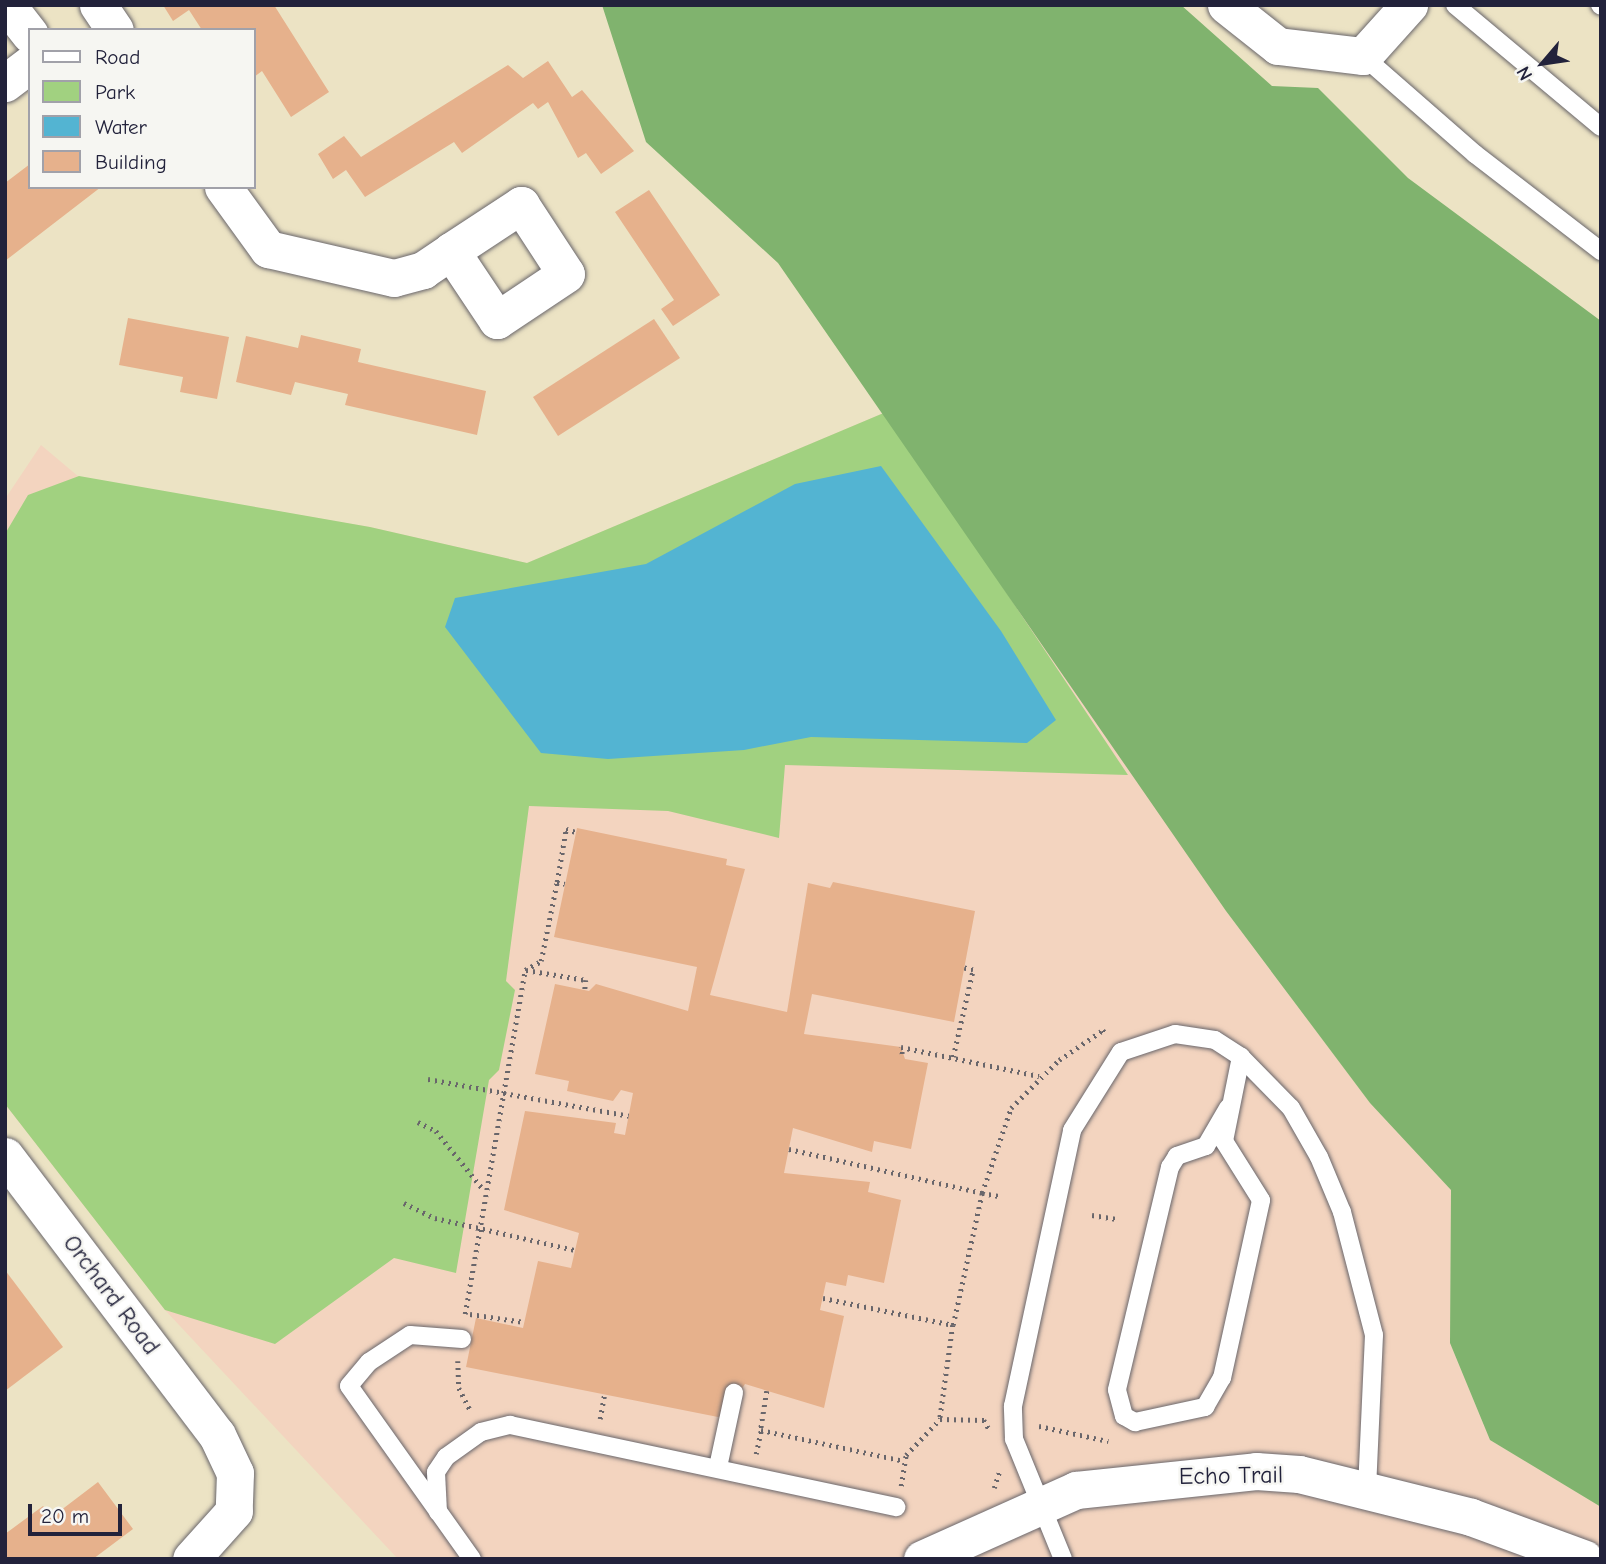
<!DOCTYPE html>
<html>
<head>
<meta charset="utf-8">
<style>
  body { margin:0 }
  #map { position:relative; width:1606px; height:1564px; overflow:hidden; background:#ece3c4; font-family:"Comic Neue",sans-serif }
  div>[style] { position:absolute }
  .built>* { inset:0; background:#f3d4bf }
  .green>* { inset:0; background:#a1d180 }
  .forest>* { inset:0; background:#80b36e }
  .water>* { inset:0; background:#53b4d2 }
  .building>* { inset:0; background:#e6b18c }
  .path>* { height:4.5px; margin-top:-2.25px; transform-origin:0; background:repeating-linear-gradient(90deg,#69666b 0 2px,transparent 0 7px) }
  .roads { filter:drop-shadow(0 0 2px #69666b) drop-shadow(0 0 2px #69666b) }
  .lane>* { height:18px; margin:-9px; padding:0 9px; transform-origin:9px; border-radius:9px; background:#fff }
  .street>* { height:37px; margin:-18.5px; padding:0 18.5px; transform-origin:18.5px; border-radius:18.5px; background:#fff }
  span { translate:-50% -50%; white-space:nowrap; text-align:center; line-height:1.15; -webkit-text-stroke:5px #f6f6f2; paint-order:stroke }
  .street-label { font-size:24px; color:#22223b }
  .frame { position:absolute; inset:0; border:7px solid #22223b; pointer-events:none }
  .legend { position:absolute; left:28px; top:28px; width:228px; height:161px; box-sizing:border-box; background:#f6f6f2; border:2px solid #a1a1a9; margin:0; padding:9px 12px; list-style:none; font-size:21px; color:#22223b }
  .legend li { display:flex; align-items:center; gap:14px; height:35px }
  .legend b { width:35px; border:2px solid #a1a1a9 }
  .north { position:absolute; left:1508px; top:28px; width:70px; height:70px; -webkit-text-stroke:5px #f6f6f2; paint-order:stroke; rotate:241deg; font-size:19px; font-weight:700; line-height:28px; text-align:center; color:#22223b }
  .north::after { content:''; display:block; margin:auto; width:24px; height:32px; background:#22223b; clip-path:polygon(50% 0,100% 100%,50% 72%,0 100%) }
  .scale { position:absolute; left:28px; top:1504px; width:94px; height:32px; box-sizing:border-box; border:4px solid #22223b; border-top:0; padding-left:9px; font-size:21px; line-height:24px; white-space:nowrap; color:#22223b; -webkit-text-stroke:5px #f6f6f2; paint-order:stroke }
</style>
</head>
<body>
<div id="map">
  <div class="built">
    <div style="clip-path:polygon(886px 412px,1226px 911px,1370px 1103px,1451px 1190px,1450px 1343px,1490px 1440px,1601px 1507px,1601px 1559px,398px 1559px,165px 1310px,5px 1104px,5px 499px,41px 445px,79px 477px,370px 527px,527px 563px)"></div>
  </div>
  <div class="green">
    <div style="clip-path:polygon(886px 412px,1128px 775px,785px 765px,779px 838px,668px 811px,529px 806px,506px 981px,515px 990px,499px 1070px,489px 1080px,456px 1273px,394px 1258px,275px 1344px,165px 1310px,5px 1104px,5px 534px,28px 495px,79px 476px,370px 527px,527px 563px)"></div>
  </div>
  <div class="forest">
    <div style="clip-path:polygon(602px 5px,1181px 5px,1272px 86px,1318px 88px,1408px 178px,1601px 321px,1601px 1507px,1490px 1440px,1450px 1343px,1451px 1190px,1370px 1103px,1226px 911px,778px 263px,646px 142px)"></div>
  </div>
  <div class="water">
    <div style="clip-path:polygon(881px 466px,1001px 631px,1056px 720px,1027px 743px,811px 737px,744px 750px,608px 759px,541px 753px,445px 627px,455px 598px,646px 564px,795px 484px)"></div>
  </div>
  <div class="building">
    <div style="clip-path:polygon(163px 5px,274px 5px,329px 92px,291px 117px,262px 71px,254px 77px,254px 30px,202px 30px,189px 10px,173px 21px)"></div>
    <div style="clip-path:polygon(548px 61px,572px 97px,582px 90px,634px 151px,601px 174px,586px 153px,578px 158px,548px 102px,538px 109px,533px 103px,462px 153px,454px 142px,365px 197px,346px 170px,333px 179px,318px 154px,344px 136px,361px 157px,508px 65px,523px 78px)"></div>
    <div style="clip-path:polygon(30px 164px,30px 187px,101px 187px,5px 261px,5px 183px)"></div>
    <div style="clip-path:polygon(649px 190px,720px 295px,673px 326px,661px 309px,674px 300px,615px 212px)"></div>
    <div style="clip-path:polygon(128px 318px,229px 337px,217px 399px,180px 392px,183px 377px,119px 365px)"></div>
    <div style="clip-path:polygon(654px 319px,680px 358px,558px 436px,533px 397px)"></div>
    <div style="clip-path:polygon(301px 335px,361px 349px,358px 362px,486px 391px,477px 435px,345px 405px,348px 394px,295px 382px,291px 395px,236px 382px,246px 336px,298px 348px)"></div>
    <div style="clip-path:polygon(577px 828px,727px 859px,726px 865px,745px 869px,710px 995px,787px 1012px,808px 883px,830px 888px,833px 882px,975px 911px,954px 1022px,812px 994px,804px 1034px,901px 1047px,905px 1059px,928px 1063px,911px 1149px,874px 1141px,872px 1152px,793px 1128px,784px 1173px,870px 1182px,868px 1192px,901px 1200px,884px 1283px,848px 1275px,846px 1286px,826px 1282px,820px 1310px,844px 1316px,824px 1408px,745px 1384px,723px 1418px,466px 1367px,476px 1318px,523px 1328px,538px 1261px,571px 1268px,579px 1233px,504px 1210px,525px 1111px,616px 1123px,614px 1133px,625px 1135px,633px 1093px,621px 1090px,613px 1101px,567px 1091px,569px 1081px,535px 1074px,555px 984px,589px 991px,596px 984px,688px 1011px,697px 967px,554px 937px)"></div>
    <div style="clip-path:polygon(5px 1270px,63px 1347px,5px 1391px)"></div>
    <div style="clip-path:polygon(98px 1482px,133px 1529px,93px 1559px,5px 1559px,5px 1534px,43px 1506px,52px 1517px)"></div>
  </div>
  <div class="path">
    <div style="left:557px;top:882px;width:54px;rotate:-80.4deg"></div>
    <div style="left:566px;top:829px;width:10px;rotate:17deg"></div>
    <div style="left:526px;top:970px;width:61px;rotate:9.5deg"></div>
    <div style="left:586px;top:980px;width:10px;rotate:96deg"></div>
    <div style="left:902px;top:1054px;width:7px;rotate:-98deg"></div>
    <div style="left:901px;top:1047px;width:141px;rotate:11.9deg"></div>
    <div style="left:953px;top:1057px;width:89px;rotate:-77.1deg"></div>
    <div style="left:973px;top:970px;width:9px;rotate:-167deg"></div>
    <div style="left:428px;top:1079px;width:204px;rotate:10.4deg"></div>
    <div style="left:418px;top:1122px;width:20px;rotate:27deg"></div>
    <div style="left:436px;top:1131px;width:75px;rotate:51deg"></div>
    <div style="left:789px;top:1149px;width:198px;rotate:12.8deg"></div>
    <div style="left:982px;top:1193px;width:90px;rotate:-71.2deg"></div>
    <div style="left:1011px;top:1108px;width:68px;rotate:-45deg"></div>
    <div style="left:1059px;top:1060px;width:53px;rotate:-34.3deg"></div>
    <div style="left:1103px;top:1030px;width:5px;rotate:53deg"></div>
    <div style="left:404px;top:1203px;width:34px;rotate:26deg"></div>
    <div style="left:435px;top:1218px;width:144px;rotate:12.9deg"></div>
    <div style="left:1092px;top:1215px;width:25px;rotate:9deg"></div>
    <div style="left:823px;top:1298px;width:133px;rotate:11.7deg"></div>
    <div style="left:953px;top:1325px;width:95px;rotate:97.9deg"></div>
    <div style="left:465px;top:1314px;width:349px;rotate:-80.1deg"></div>
    <div style="left:525px;top:970px;width:18px;rotate:-29deg"></div>
    <div style="left:541px;top:961px;width:81px;rotate:-78.6deg"></div>
    <div style="left:557px;top:882px;width:8px;rotate:14deg"></div>
    <div style="left:470px;top:1314px;width:55px;rotate:8.4deg"></div>
    <div style="left:953px;top:1325px;width:135px;rotate:-77.6deg"></div>
    <div style="left:982px;top:1193px;width:17px;rotate:10deg"></div>
    <div style="left:458px;top:1361px;width:27px;rotate:88deg"></div>
    <div style="left:459px;top:1388px;width:27px;rotate:63deg"></div>
    <div style="left:767px;top:1391px;width:39px;rotate:99deg"></div>
    <div style="left:761px;top:1430px;width:146px;rotate:12.2deg"></div>
    <div style="left:600px;top:1419px;width:27px;rotate:-80deg"></div>
    <div style="left:1039px;top:1426px;width:71px;rotate:12.3deg"></div>
    <div style="left:756px;top:1454px;width:25px;rotate:-78deg"></div>
    <div style="left:901px;top:1486px;width:31px;rotate:-81deg"></div>
    <div style="left:906px;top:1455px;width:50px;rotate:-46.6deg"></div>
    <div style="left:940px;top:1419px;width:44px;rotate:1.3deg"></div>
    <div style="left:984px;top:1420px;width:10px;rotate:61deg"></div>
    <div style="left:994px;top:1488px;width:19px;rotate:-72deg"></div>
  </div>
  <div class="roads">
    <div class="lane">
      <div style="left:1455px;top:5px;width:190px;rotate:39.9deg"></div>
      <div style="left:1600px;top:5px;width:1px;rotate:45deg"></div>
      <div style="left:1363px;top:56px;width:149px;rotate:41.2deg"></div>
      <div style="left:1475px;top:154px;width:159px;rotate:37.6deg"></div>
      <div style="left:1228px;top:1108px;width:44px;rotate:120.1deg"></div>
      <div style="left:1206px;top:1146px;width:31px;rotate:161deg"></div>
      <div style="left:1177px;top:1156px;width:13px;rotate:122deg"></div>
      <div style="left:1170px;top:1167px;width:229px;rotate:103.4deg"></div>
      <div style="left:1117px;top:1390px;width:27px;rotate:75deg"></div>
      <div style="left:1124px;top:1416px;width:13px;rotate:29deg"></div>
      <div style="left:1135px;top:1422px;width:72px;rotate:-12.1deg"></div>
      <div style="left:1205px;top:1407px;width:34px;rotate:-60deg"></div>
      <div style="left:1222px;top:1378px;width:182px;rotate:-77.6deg"></div>
      <div style="left:1261px;top:1200px;width:70px;rotate:-122.1deg"></div>
      <div style="left:1224px;top:1141px;width:86px;rotate:-78.6deg"></div>
      <div style="left:462px;top:1339px;width:52px;rotate:-175.6deg"></div>
      <div style="left:410px;top:1335px;width:49px;rotate:146.6deg"></div>
      <div style="left:369px;top:1362px;width:31px;rotate:130deg"></div>
      <div style="left:349px;top:1386px;width:212px;rotate:54.6deg"></div>
      <div style="left:718px;top:1467px;width:76px;rotate:-77.8deg"></div>
      <div style="left:438px;top:1512px;width:40px;rotate:-92.9deg"></div>
      <div style="left:436px;top:1472px;width:18px;rotate:-56deg"></div>
      <div style="left:446px;top:1457px;width:43px;rotate:-35.5deg"></div>
      <div style="left:481px;top:1432px;width:30px;rotate:-14deg"></div>
      <div style="left:510px;top:1425px;width:395px;rotate:12deg"></div>
      <div style="left:1063px;top:1559px;width:130px;rotate:-112.2deg"></div>
      <div style="left:1014px;top:1439px;width:33px;rotate:-92deg"></div>
      <div style="left:1013px;top:1406px;width:282px;rotate:-77.9deg"></div>
      <div style="left:1072px;top:1130px;width:92px;rotate:-57.9deg"></div>
      <div style="left:1121px;top:1052px;width:57px;rotate:-18.4deg"></div>
      <div style="left:1175px;top:1034px;width:40px;rotate:8.5deg"></div>
      <div style="left:1215px;top:1040px;width:31px;rotate:33deg"></div>
      <div style="left:1241px;top:1057px;width:71px;rotate:45.6deg"></div>
      <div style="left:1291px;top:1108px;width:56px;rotate:60.3deg"></div>
      <div style="left:1319px;top:1157px;width:60px;rotate:67.3deg"></div>
      <div style="left:1342px;top:1212px;width:127px;rotate:75.4deg"></div>
      <div style="left:1374px;top:1335px;width:156px;rotate:92.6deg"></div>
    </div>
    <div class="street">
      <div style="left:7px;top:5px;width:37px;rotate:52deg"></div>
      <div style="left:98px;top:5px;width:30px;rotate:56deg"></div>
      <div style="left:1226px;top:5px;width:66px;rotate:38.3deg"></div>
      <div style="left:1278px;top:46px;width:86px;rotate:6.7deg"></div>
      <div style="left:1363px;top:56px;width:69px;rotate:-48deg"></div>
      <div style="left:5px;top:83px;width:31px;rotate:-37deg"></div>
      <div style="left:223px;top:187px;width:77px;rotate:54deg"></div>
      <div style="left:268px;top:249px;width:129px;rotate:13deg"></div>
      <div style="left:394px;top:278px;width:30px;rotate:-15deg"></div>
      <div style="left:423px;top:270px;width:34px;rotate:-34deg"></div>
      <div style="left:451px;top:251px;width:84px;rotate:-33.3deg"></div>
      <div style="left:521px;top:205px;width:82px;rotate:56.9deg"></div>
      <div style="left:566px;top:274px;width:83px;rotate:146.3deg"></div>
      <div style="left:497px;top:320px;width:83px;rotate:-123.7deg"></div>
      <div style="left:5px;top:1156px;width:350px;rotate:52.8deg"></div>
      <div style="left:217px;top:1435px;width:42px;rotate:64.7deg"></div>
      <div style="left:235px;top:1473px;width:38px;rotate:92deg"></div>
      <div style="left:234px;top:1511px;width:64px;rotate:131.9deg"></div>
      <div style="left:922px;top:1559px;width:169px;rotate:-24.1deg"></div>
      <div style="left:1076px;top:1490px;width:181px;rotate:-6deg"></div>
      <div style="left:1256px;top:1471px;width:43px;rotate:4deg"></div>
      <div style="left:1299px;top:1474px;width:177px;rotate:14deg"></div>
      <div style="left:1471px;top:1517px;width:121px;rotate:20.2deg"></div>
    </div>
  </div>
  <div class="street-label">
    <span style="left:111px;top:1295px;rotate:53deg">Orchard Road</span>
    <span style="left:1231px;top:1476px;rotate:-1deg">Echo Trail</span>
  </div>
  <div class="frame"></div>
  <ul class="legend">
  <li><b style="height:9px;background:#fff"></b>Road</li>
  <li><b style="height:19px;background:#a1d180"></b>Park</li>
  <li><b style="height:19px;background:#53b4d2"></b>Water</li>
  <li><b style="height:19px;background:#e6b18c"></b>Building</li>
  </ul>
  <div class="north">N</div>
  <div class="scale">20 m</div>
</div>
</body>
</html>
